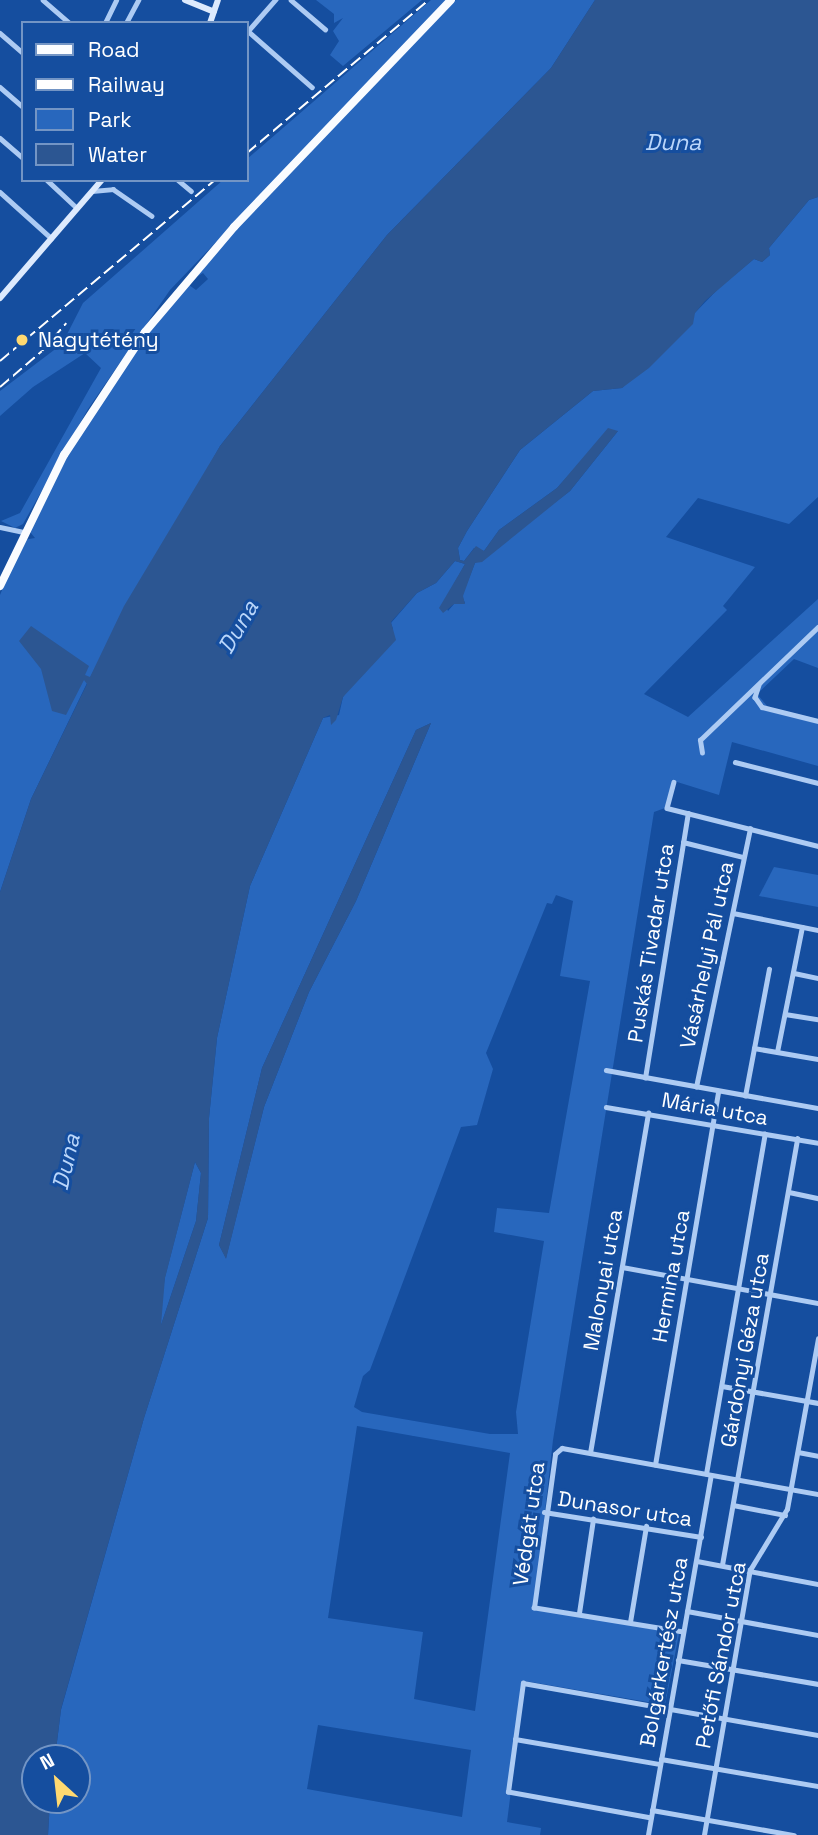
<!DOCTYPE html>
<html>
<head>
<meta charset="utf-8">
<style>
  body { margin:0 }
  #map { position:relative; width:818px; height:1835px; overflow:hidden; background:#154e9f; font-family:"Space Grotesk",sans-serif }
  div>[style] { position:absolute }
  .green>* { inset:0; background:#2867bd }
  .water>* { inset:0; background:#2c5692 }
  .street>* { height:4.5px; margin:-2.25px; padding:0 2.25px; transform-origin:2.25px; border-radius:2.25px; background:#adcbf3 }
  .secondary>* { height:6px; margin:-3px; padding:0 3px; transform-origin:3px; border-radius:3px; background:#ddeafd }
  .primary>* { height:8px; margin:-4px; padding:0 4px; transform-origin:4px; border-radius:4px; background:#fafcff }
  .rail>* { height:2px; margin-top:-1px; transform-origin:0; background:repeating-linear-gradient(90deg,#fff 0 12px,transparent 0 17px) }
  .dots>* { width:19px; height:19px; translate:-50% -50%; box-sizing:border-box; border:4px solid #154e9f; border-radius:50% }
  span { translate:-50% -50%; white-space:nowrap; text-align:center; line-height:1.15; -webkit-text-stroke:6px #154e9f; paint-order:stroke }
  .poi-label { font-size:21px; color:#fff }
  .left { translate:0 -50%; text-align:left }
  .street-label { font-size:21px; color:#fff }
  .water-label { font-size:23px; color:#bad6fa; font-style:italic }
  .legend { position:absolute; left:21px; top:21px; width:228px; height:161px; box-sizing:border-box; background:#154e9f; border:2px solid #7395c5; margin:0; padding:9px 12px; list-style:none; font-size:21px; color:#fff }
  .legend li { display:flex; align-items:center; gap:14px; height:35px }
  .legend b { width:35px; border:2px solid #7395c5 }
  .north { position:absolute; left:21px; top:1744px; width:70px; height:70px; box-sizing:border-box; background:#154e9f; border:2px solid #7395c5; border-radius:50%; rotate:333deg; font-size:19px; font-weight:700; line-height:28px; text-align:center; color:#fff }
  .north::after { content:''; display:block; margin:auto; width:24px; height:32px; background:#ffd970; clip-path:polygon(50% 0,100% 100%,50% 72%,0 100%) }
</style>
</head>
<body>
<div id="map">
  <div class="green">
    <div style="clip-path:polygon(316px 0,422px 0,343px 66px,330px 55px,339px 41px,333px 31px,343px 18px,334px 23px,334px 14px)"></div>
    <div style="clip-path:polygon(431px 0,448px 0,170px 290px,88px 409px,23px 524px,15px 528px,1px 521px,20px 513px,101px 368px,85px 353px,33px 387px,0 416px,0 391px,62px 344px,83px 303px,223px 180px,247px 180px,247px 159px)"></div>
    <div style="clip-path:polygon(456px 0,595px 0,551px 68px,387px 235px,220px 446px,87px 683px,31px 799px,0 892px,0 595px,23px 540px,35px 538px,30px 532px,66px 456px,131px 353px,189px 285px,196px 290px,208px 279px,203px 273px,195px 278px,240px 224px)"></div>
    <div style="clip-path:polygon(evenodd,818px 197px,818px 497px,789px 524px,698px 498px,666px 537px,755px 567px,723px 606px,727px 610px,644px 694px,688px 717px,818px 599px,818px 668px,794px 659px,757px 694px,768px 707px,818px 720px,818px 766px,732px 742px,719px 795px,674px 781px,665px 808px,654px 812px,553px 1440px,534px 1608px,679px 1634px,665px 1705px,525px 1681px,507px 1822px,541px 1828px,540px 1835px,48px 1835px,50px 1800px,77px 1800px,77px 1758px,55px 1758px,61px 1710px,144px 1418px,208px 1218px,209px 1118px,217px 1038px,250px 886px,323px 718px,339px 715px,343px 697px,393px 629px,391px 623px,417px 593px,436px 583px,455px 561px,465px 564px,444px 602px,448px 611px,454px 604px,465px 603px,462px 596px,475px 563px,570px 491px,618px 431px,607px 432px,557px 488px,499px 530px,484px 551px,474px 548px,464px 561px,460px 560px,458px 548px,467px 531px,520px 450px,593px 391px,622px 388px,720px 287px,754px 259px,762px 262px,770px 255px,769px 248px,809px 200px,818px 197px,431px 723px,356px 901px,309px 992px,264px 1107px,226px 1258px,219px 1245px,262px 1068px,416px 730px,431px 723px,818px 197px,556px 895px,573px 901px,560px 976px,590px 981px,549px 1213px,497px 1208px,494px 1232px,544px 1241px,516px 1412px,518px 1434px,490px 1434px,362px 1412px,354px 1407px,363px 1376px,370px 1370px,461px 1127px,477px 1125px,493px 1069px,486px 1053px,547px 903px,552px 904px,556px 895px,818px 197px,357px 1426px,510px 1453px,475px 1711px,414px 1699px,423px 1632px,328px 1618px,357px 1426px,818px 197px,318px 1725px,471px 1750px,462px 1817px,307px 1789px,318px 1725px)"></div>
    <div style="clip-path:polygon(774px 867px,818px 875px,818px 907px,759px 896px)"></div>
    <div style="clip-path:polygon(195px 1162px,201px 1173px,196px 1221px,161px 1325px,159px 1315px,165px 1277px)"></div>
  </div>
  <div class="water">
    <div style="clip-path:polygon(evenodd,595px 0,818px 0,818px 197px,809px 200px,769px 248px,770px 255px,762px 262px,754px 259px,705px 301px,695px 313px,693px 324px,649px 368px,622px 388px,593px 391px,520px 450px,467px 531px,458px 548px,460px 560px,464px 561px,476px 546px,484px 551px,499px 530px,557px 488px,608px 428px,618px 431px,570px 491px,482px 562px,475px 563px,463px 596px,465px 604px,454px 604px,443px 613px,439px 608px,465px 564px,455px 561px,436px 583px,417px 593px,391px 622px,396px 640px,343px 697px,336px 720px,331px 725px,330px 715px,323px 718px,250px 886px,217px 1038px,209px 1118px,208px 1218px,144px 1418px,61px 1709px,55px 1758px,35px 1758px,35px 1800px,50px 1800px,48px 1835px,0 1835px,0 892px,31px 799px,87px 684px,84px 680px,66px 715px,52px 711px,41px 669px,19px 641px,31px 626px,89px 666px,85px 675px,90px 677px,124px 606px,220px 446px,387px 235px,551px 68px,595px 0,195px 1162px,201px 1173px,196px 1221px,161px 1325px,165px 1278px,195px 1162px)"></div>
    <div style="clip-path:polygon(431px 723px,356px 901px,309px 992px,264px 1107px,226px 1259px,219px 1245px,262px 1068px,416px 730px)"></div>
  </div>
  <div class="street">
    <div style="left:43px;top:0;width:35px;rotate:41deg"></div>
    <div style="left:291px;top:0;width:45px;rotate:40.5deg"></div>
    <div style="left:105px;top:23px;width:25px;rotate:-64deg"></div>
    <div style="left:126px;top:23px;width:26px;rotate:-62deg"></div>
    <div style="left:248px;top:31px;width:85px;rotate:41.2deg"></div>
    <div style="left:247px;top:32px;width:43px;rotate:-48.8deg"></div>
    <div style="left:0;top:33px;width:30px;rotate:41deg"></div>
    <div style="left:0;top:87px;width:30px;rotate:41deg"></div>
    <div style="left:0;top:138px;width:30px;rotate:41deg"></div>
    <div style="left:47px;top:180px;width:41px;rotate:43deg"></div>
    <div style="left:178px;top:180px;width:17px;rotate:40deg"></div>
    <div style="left:92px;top:191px;width:21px;rotate:-5deg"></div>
    <div style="left:113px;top:189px;width:47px;rotate:34.7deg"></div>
    <div style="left:0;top:192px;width:69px;rotate:42deg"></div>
    <div style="left:0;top:527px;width:25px;rotate:12deg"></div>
    <div style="left:759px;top:685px;width:13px;rotate:108deg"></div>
    <div style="left:755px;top:697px;width:12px;rotate:55deg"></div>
    <div style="left:762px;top:707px;width:58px;rotate:14deg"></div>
    <div style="left:702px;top:753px;width:13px;rotate:-99deg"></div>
    <div style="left:700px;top:740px;width:163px;rotate:-43.8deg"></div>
    <div style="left:735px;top:762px;width:86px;rotate:14.2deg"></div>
    <div style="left:674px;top:782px;width:27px;rotate:105deg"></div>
    <div style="left:667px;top:808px;width:156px;rotate:14.1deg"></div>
    <div style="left:683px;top:842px;width:62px;rotate:14deg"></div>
    <div style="left:733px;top:913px;width:87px;rotate:11.3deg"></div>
    <div style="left:794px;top:973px;width:25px;rotate:12deg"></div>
    <div style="left:785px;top:1014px;width:33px;rotate:9deg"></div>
    <div style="left:754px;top:1048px;width:65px;rotate:9.8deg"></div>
    <div style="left:777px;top:1052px;width:127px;rotate:-78.7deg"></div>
    <div style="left:606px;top:1070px;width:215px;rotate:10.2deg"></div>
    <div style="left:645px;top:1078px;width:268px;rotate:-80.8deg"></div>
    <div style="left:696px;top:1087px;width:264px;rotate:-78.2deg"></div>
    <div style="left:745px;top:1096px;width:129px;rotate:-79.3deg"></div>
    <div style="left:606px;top:1107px;width:215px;rotate:9.6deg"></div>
    <div style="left:789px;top:1192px;width:30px;rotate:12deg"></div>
    <div style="left:622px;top:1267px;width:199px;rotate:10.4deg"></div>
    <div style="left:722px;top:1386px;width:97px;rotate:10deg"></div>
    <div style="left:798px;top:1452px;width:20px;rotate:11deg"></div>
    <div style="left:590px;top:1453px;width:345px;rotate:-80.3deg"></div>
    <div style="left:655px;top:1465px;width:379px;rotate:-80.4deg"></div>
    <div style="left:706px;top:1474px;width:345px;rotate:-80.2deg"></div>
    <div style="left:733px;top:1505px;width:53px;rotate:10.9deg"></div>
    <div style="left:544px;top:1512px;width:159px;rotate:9deg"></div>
    <div style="left:697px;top:1561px;width:123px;rotate:10.8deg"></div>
    <div style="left:722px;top:1565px;width:433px;rotate:-80deg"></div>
    <div style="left:687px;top:1611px;width:133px;rotate:10.4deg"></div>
    <div style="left:579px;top:1613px;width:95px;rotate:-81.5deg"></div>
    <div style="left:630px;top:1622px;width:97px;rotate:-80.5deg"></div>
    <div style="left:683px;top:1632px;width:151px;rotate:-170.8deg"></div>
    <div style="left:534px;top:1608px;width:155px;rotate:-82.2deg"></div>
    <div style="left:555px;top:1454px;width:9px;rotate:-41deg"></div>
    <div style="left:562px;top:1448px;width:260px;rotate:10.2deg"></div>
    <div style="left:678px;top:1660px;width:142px;rotate:9.7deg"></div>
    <div style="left:515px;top:1739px;width:147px;rotate:9.8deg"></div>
    <div style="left:661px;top:1759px;width:159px;rotate:9.8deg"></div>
    <div style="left:652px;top:1810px;width:144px;rotate:10deg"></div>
    <div style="left:651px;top:1818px;width:145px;rotate:-169.7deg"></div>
    <div style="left:508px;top:1792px;width:110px;rotate:-82.2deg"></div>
    <div style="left:523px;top:1683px;width:300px;rotate:10deg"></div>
    <div style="left:648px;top:1835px;width:365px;rotate:-80.1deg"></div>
    <div style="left:704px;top:1835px;width:269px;rotate:-80.2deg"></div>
    <div style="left:750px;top:1570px;width:71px;rotate:-58.8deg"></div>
    <div style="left:787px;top:1509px;width:173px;rotate:-79.7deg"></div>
  </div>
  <div class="secondary">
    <div style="left:185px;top:0;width:31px;rotate:22deg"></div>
    <div style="left:210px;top:23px;width:24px;rotate:-71deg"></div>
    <div style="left:0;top:298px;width:156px;rotate:-49.2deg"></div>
  </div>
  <div class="primary">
    <div style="left:0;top:586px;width:146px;rotate:-64deg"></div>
    <div style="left:64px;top:455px;width:147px;rotate:-56.6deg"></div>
    <div style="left:145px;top:332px;width:138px;rotate:-49.7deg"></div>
    <div style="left:234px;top:227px;width:314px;rotate:-46.3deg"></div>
  </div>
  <div class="rail">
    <div style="left:247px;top:153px;width:238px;rotate:-40.1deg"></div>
    <div style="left:0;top:361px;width:281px;rotate:-40.1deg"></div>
    <div style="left:0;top:387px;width:55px;rotate:-40.6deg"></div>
    <div style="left:42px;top:351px;width:37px;rotate:-49deg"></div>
  </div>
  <div class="dots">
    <div style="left:22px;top:340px;background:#ffd970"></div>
  </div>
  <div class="poi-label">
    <span class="left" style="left:38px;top:340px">Nagytétény</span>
  </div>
  <div class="street-label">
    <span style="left:651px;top:943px;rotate:-81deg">Puskás Tivadar utca</span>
    <span style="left:707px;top:955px;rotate:-78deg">Vásárhelyi Pál utca</span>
    <span style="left:715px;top:1109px;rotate:10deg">Mária utca</span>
    <span style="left:671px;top:1276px;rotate:-80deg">Hermina utca</span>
    <span style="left:603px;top:1280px;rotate:-80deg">Malonyai utca</span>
    <span style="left:745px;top:1350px;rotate:-80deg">Gárdonyi Géza utca</span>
    <span style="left:625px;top:1509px;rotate:9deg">Dunasor utca</span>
    <span style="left:529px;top:1524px;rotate:-82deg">Védgát utca</span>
    <span style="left:664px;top:1652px;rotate:-80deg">Bolgárkertész utca</span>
    <span style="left:721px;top:1655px;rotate:-79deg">Petőfi Sándor utca</span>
  </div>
  <div class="water-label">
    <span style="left:673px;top:142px">Duna</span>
    <span style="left:238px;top:627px;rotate:-60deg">Duna</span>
    <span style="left:66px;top:1162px;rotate:-77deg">Duna</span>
  </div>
  <ul class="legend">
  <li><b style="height:9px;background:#fafcff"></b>Road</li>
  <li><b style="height:9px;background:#fff"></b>Railway</li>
  <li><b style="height:19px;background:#2867bd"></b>Park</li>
  <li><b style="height:19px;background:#2c5692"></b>Water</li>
  </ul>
  <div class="north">N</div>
</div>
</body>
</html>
